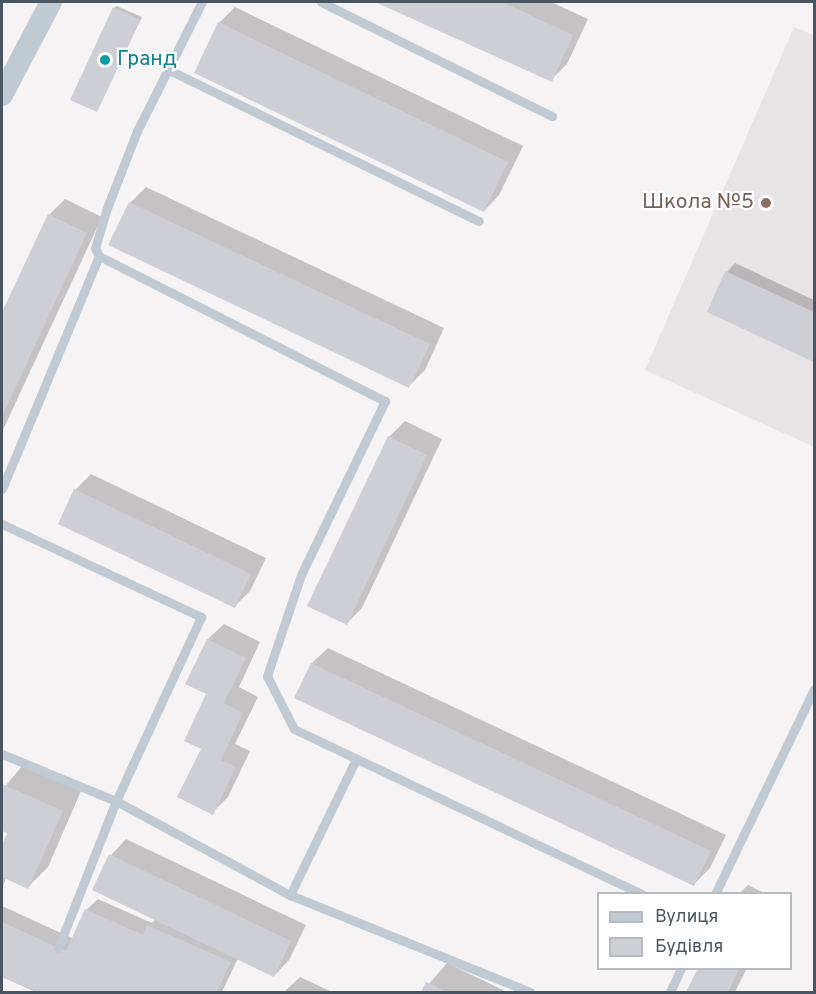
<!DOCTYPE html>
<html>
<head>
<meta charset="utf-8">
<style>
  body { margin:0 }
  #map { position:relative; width:816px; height:994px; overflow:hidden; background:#f5f3f3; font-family:Overpass,sans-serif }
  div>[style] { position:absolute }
  .education>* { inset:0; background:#e6e4e5 }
  .shadow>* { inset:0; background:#0003 }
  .building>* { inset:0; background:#cdcfd5 }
  .service>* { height:9px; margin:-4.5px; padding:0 4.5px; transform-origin:4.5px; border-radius:4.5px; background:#c1cad2 }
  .tertiary>* { height:22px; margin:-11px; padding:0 11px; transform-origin:11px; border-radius:11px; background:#c1cad2 }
  .dots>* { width:16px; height:16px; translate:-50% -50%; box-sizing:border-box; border:3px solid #fff; border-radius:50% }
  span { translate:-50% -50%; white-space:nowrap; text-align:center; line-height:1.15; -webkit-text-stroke:4.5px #fff; paint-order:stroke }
  .culture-label { font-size:21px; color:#0d838f }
  .left { translate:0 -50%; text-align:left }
  .education-label { font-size:21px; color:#785e54 }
  .right { translate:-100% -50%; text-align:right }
  .frame { position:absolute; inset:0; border:3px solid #4a5661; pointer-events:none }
  .legend { position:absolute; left:597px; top:892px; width:195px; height:78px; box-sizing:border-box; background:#fff; border:2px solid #b7bbc0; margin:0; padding:8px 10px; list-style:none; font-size:18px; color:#4a5661 }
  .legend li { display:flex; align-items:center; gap:12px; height:30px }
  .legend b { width:30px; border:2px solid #b7bbc0 }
</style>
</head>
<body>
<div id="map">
  <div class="education">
    <div style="clip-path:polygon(794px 27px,814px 35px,814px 447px,645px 370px)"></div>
  </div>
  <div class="shadow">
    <div style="clip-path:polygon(378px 2px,551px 2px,588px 19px,567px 64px,551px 80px)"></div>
    <div style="clip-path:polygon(117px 6px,142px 17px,97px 111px,114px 8px)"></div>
    <div style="clip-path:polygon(235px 7px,523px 146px,499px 195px,484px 211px,219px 23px)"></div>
    <div style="clip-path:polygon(146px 187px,444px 328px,425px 370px,409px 386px,130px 203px)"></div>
    <div style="clip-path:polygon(65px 199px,102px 217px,2px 432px,2px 316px,49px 215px)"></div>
    <div style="clip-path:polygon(735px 263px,814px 300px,814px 360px,709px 311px,727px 272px)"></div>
    <div style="clip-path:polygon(405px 421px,442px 439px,362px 608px,347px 623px,389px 437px)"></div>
    <div style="clip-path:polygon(91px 474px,266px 558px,250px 591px,234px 607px,60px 523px,76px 489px)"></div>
    <div style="clip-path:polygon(224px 624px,260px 642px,239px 687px,258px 697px,235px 744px,250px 751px,228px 797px,212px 813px,203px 748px,208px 694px,187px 683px,208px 639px)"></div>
    <div style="clip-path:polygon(328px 648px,726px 835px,710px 868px,694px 884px,296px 697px,312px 663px)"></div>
    <div style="clip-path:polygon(23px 765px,81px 791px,48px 867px,28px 887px,6px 878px,2px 889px,2px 848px,9px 832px,2px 829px,2px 790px)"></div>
    <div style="clip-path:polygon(126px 839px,306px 925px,289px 960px,274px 976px,238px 958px,222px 992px,36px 992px,2px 977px,2px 906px,74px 939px,86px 910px,98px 899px,152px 923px,156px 919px,94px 889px,111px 855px)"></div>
    <div style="clip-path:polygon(748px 885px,766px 894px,739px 894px)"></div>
    <div style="clip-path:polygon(447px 963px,503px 990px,502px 992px,422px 992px)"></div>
    <div style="clip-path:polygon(699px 968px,747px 968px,735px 992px,688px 992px)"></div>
    <div style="clip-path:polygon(300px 977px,332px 992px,284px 992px)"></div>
  </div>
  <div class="building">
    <div style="clip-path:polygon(375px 2px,502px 2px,573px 35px,552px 82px)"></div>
    <div style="clip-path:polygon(113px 7px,140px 20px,97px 112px,70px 100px)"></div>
    <div style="clip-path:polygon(218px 22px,508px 162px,484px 212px,194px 73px)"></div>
    <div style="clip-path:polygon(129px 202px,430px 344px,409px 388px,108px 245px)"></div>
    <div style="clip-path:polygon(48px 214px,87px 233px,2px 417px,2px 312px)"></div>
    <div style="clip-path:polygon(725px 271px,814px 312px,814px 362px,707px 312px)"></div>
    <div style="clip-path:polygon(388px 436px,427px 455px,347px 625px,307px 606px)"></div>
    <div style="clip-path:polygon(74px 489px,251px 574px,235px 608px,58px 524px)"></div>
    <div style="clip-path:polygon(207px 639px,246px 658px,224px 703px,243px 713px,221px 760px,236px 767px,213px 815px,177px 797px,201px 749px,184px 741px,206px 694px,185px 684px)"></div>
    <div style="clip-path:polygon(311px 663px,711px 851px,694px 886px,294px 698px)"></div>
    <div style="clip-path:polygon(2px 784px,63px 811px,28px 889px,2px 877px,2px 845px,7px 833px,2px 831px)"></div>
    <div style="clip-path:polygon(109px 854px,291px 941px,274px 977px,92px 890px)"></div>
    <div style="clip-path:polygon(85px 909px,143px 935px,147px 925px,231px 962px,217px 992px,39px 992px,2px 977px,2px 922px,66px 951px)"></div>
    <div style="clip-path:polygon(698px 968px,740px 968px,728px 992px,686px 992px)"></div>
    <div style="clip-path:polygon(426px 982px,447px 992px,421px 992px)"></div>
  </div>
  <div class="service">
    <div style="left:321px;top:2px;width:258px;rotate:26.3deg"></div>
    <div style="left:167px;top:69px;width:347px;rotate:26deg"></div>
    <div style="left:99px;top:256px;width:321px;rotate:26.9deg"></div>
    <div style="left:385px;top:401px;width:193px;rotate:115.8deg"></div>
    <div style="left:301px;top:575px;width:107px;rotate:108.6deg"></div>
    <div style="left:267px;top:676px;width:59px;rotate:63deg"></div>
    <div style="left:294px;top:729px;width:385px;rotate:25.4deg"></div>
    <div style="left:2px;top:489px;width:252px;rotate:-67.4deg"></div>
    <div style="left:99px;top:256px;width:9px;rotate:-117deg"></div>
    <div style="left:95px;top:248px;width:42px;rotate:-73.3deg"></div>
    <div style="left:107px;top:208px;width:83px;rotate:-68.7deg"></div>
    <div style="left:137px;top:131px;width:144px;rotate:-63.3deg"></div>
    <div style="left:2px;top:524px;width:220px;rotate:25deg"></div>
    <div style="left:201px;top:617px;width:203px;rotate:114.8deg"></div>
    <div style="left:116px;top:801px;width:158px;rotate:111.5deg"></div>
    <div style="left:2px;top:754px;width:123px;rotate:22.4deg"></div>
    <div style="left:116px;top:801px;width:198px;rotate:28.4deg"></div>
    <div style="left:290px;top:895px;width:259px;rotate:22deg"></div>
    <div style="left:715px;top:894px;width:228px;rotate:-64.2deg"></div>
    <div style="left:290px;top:895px;width:151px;rotate:-64.1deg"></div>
    <div style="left:670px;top:992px;width:26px;rotate:-65deg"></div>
  </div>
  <div class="tertiary">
    <div style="left:2px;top:95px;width:105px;rotate:-62.2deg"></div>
  </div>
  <div class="dots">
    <div style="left:105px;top:60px;background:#0f9aa8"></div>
    <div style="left:766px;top:203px;background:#8d6e63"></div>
  </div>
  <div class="culture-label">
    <span class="left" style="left:117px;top:60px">Гранд</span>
  </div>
  <div class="education-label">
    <span class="right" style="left:754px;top:203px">Школа №5</span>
  </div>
  <div class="frame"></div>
  <ul class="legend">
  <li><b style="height:8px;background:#c1cad2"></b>Вулиця</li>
  <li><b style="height:16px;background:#cdcfd5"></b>Будівля</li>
  </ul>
</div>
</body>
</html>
